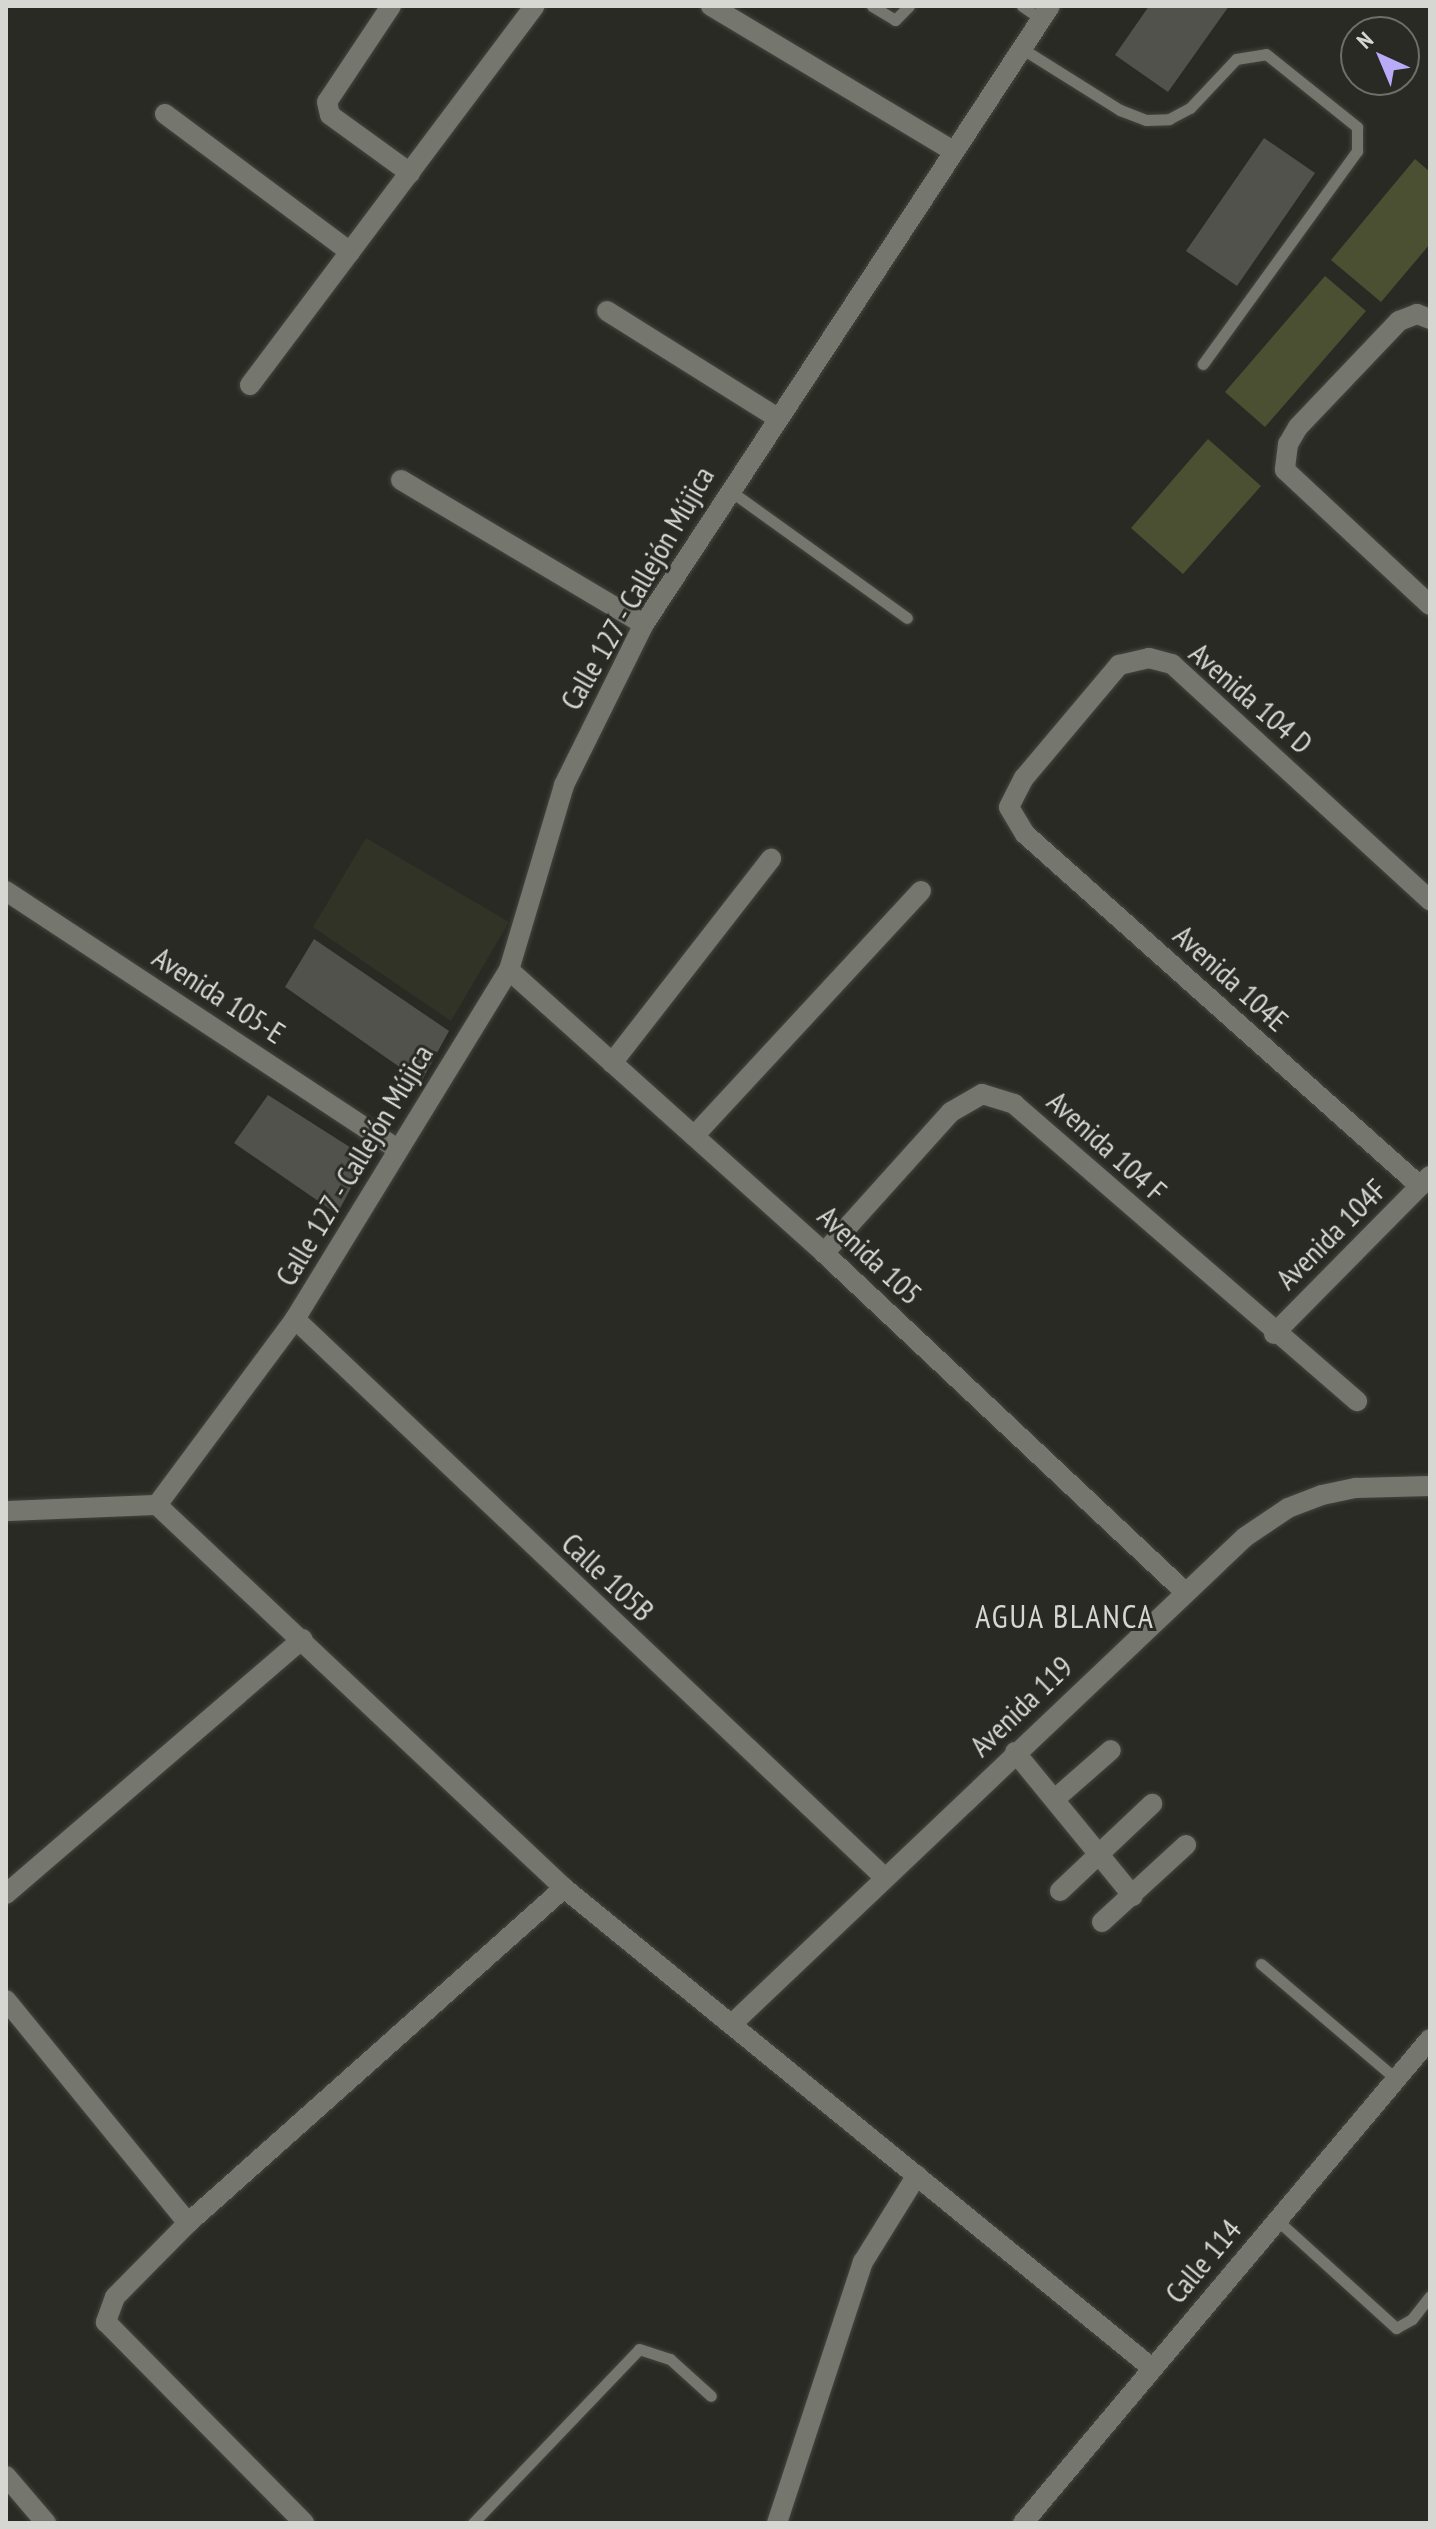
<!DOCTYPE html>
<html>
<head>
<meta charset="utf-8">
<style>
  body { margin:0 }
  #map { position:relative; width:1436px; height:2529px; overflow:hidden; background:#292a23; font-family:"PT Sans Narrow",sans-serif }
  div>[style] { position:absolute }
  .built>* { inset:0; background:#313327 }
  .green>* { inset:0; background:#4c5033 }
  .building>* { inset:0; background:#51524b }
  .roads { filter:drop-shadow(0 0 2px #444540) drop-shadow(0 0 2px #444540) }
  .lane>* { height:11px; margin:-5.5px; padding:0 5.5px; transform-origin:5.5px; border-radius:5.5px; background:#75776f }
  .street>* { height:20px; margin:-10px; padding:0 10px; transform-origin:10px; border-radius:10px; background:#75776f }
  span { translate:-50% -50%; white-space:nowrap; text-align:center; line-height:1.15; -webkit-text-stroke:6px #292a23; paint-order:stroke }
  .street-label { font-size:30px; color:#d6d7d3 }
  .neighbourhood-label { font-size:32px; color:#d6d7d3; letter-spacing:2px }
  .frame { position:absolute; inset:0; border:8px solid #d6d7d3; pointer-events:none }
  .north { position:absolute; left:1340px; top:16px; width:80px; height:80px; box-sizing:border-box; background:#292a23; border:2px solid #6e6f69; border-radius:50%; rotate:316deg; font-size:22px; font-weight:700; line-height:32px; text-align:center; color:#d6d7d3 }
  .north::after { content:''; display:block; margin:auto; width:28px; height:36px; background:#b9abf7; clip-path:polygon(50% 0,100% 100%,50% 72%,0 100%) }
</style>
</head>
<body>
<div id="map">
  <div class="built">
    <div style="clip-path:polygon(366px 838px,509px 922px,451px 1021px,313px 927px)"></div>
  </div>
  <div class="green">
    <div style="clip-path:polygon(1415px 159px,1430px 172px,1430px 244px,1381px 302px,1331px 260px)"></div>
    <div style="clip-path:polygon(1325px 276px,1366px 311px,1265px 427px,1225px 392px)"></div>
    <div style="clip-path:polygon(1208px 439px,1261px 486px,1183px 574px,1131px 528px)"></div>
  </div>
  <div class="building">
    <div style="clip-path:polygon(1149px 6px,1229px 6px,1168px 92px,1115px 55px)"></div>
    <div style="clip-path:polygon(1264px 138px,1315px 173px,1237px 286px,1186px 251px)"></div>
    <div style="clip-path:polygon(314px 939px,449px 1031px,421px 1082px,285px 987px)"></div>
    <div style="clip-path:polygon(268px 1095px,367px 1158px,337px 1214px,234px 1143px)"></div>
  </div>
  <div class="roads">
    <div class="lane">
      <div style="left:872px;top:6px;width:27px;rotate:31deg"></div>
      <div style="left:895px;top:20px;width:20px;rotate:-45deg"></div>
      <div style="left:1022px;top:6px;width:23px;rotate:34deg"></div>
      <div style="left:1021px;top:48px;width:117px;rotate:32.1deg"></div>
      <div style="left:1120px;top:110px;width:28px;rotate:21deg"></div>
      <div style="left:1146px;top:120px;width:23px;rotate:-2deg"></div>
      <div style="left:1169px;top:119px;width:24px;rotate:-28deg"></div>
      <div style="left:1190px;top:108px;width:67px;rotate:-46.8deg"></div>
      <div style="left:1236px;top:59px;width:30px;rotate:-9deg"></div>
      <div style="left:1266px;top:54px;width:117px;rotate:38.7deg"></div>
      <div style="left:1357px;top:127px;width:24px;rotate:90deg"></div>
      <div style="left:1357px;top:151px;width:263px;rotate:125.9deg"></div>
      <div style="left:729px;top:490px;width:219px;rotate:35.7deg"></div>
      <div style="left:1261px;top:1964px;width:177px;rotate:40.4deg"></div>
      <div style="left:1277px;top:2220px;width:161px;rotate:42.2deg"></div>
      <div style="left:1396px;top:2328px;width:18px;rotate:-29deg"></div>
      <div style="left:1412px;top:2319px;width:29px;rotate:-52deg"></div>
      <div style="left:473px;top:2523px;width:240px;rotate:-46.3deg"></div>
      <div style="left:639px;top:2349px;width:33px;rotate:18deg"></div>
      <div style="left:670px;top:2359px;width:55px;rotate:42.1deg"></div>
    </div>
    <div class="street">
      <div style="left:391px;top:6px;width:115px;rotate:123.7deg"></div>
      <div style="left:327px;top:102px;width:13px;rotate:77deg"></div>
      <div style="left:330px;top:115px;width:99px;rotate:35.9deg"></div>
      <div style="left:711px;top:6px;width:282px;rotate:30.9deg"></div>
      <div style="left:165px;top:114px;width:231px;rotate:36.7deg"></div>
      <div style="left:607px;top:311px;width:199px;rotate:32.1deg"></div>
      <div style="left:1430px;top:319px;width:14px;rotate:-159deg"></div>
      <div style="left:1417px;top:314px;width:19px;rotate:159deg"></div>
      <div style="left:1399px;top:321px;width:146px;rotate:133.6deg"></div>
      <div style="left:1298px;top:427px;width:20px;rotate:120deg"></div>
      <div style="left:1288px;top:444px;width:26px;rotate:97deg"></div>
      <div style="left:1285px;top:470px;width:198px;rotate:43deg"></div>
      <div style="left:250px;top:385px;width:474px;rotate:-53.1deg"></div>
      <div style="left:401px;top:480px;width:282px;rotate:30.7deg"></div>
      <div style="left:6px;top:891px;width:469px;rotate:33.4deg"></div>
      <div style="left:509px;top:970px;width:423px;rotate:41.9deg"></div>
      <div style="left:824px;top:1253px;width:494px;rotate:43.2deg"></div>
      <div style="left:612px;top:1063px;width:259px;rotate:-52.1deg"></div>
      <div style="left:694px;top:1136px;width:334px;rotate:-47.2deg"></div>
      <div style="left:1420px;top:1186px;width:529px;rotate:-138.29deg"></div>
      <div style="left:1025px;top:834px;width:31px;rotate:-121deg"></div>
      <div style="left:1009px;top:807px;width:33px;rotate:-63deg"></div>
      <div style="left:1024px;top:778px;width:148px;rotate:-49.9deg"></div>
      <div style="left:1119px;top:665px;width:31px;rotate:-13deg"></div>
      <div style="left:1149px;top:658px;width:24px;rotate:15deg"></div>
      <div style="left:1172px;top:664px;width:350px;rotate:42.5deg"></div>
      <div style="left:824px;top:1253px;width:190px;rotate:-48deg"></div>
      <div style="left:951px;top:1112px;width:36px;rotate:-30deg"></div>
      <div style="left:982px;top:1094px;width:34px;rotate:17deg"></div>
      <div style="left:1014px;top:1104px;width:454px;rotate:40.9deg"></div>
      <div style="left:295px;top:1319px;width:811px;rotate:43.45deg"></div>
      <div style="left:1274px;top:1334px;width:222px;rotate:-45.4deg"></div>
      <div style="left:157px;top:1505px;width:559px;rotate:43.26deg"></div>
      <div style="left:564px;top:1888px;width:759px;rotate:39.23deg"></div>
      <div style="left:6px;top:1511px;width:151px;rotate:-2.3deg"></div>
      <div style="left:157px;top:1505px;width:232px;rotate:-53.4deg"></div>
      <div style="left:295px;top:1319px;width:409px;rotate:-58.5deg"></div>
      <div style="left:509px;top:970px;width:193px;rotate:-73.4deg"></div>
      <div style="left:564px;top:785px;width:180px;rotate:-63.6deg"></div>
      <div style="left:644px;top:624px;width:739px;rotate:-56.7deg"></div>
      <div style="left:1015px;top:1752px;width:186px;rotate:50.7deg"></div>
      <div style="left:1055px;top:1799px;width:74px;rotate:-41.2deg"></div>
      <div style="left:1060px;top:1891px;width:127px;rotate:-43.4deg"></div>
      <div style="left:6px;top:1894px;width:391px;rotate:-40.7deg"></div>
      <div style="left:1102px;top:1922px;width:114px;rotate:-42.5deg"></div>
      <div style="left:6px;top:2000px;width:288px;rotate:50.8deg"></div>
      <div style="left:188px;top:2223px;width:504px;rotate:-41.7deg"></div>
      <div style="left:732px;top:2024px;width:707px;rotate:-43.51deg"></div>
      <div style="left:1245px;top:1537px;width:52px;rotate:-34deg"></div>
      <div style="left:1288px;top:1508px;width:36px;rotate:-21deg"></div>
      <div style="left:1322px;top:1495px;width:35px;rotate:-12deg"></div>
      <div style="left:1356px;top:1488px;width:74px;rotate:-1.5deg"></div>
      <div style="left:188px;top:2223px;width:104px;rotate:134.6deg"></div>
      <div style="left:115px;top:2297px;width:27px;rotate:110deg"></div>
      <div style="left:106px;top:2322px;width:282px;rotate:45.4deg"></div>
      <div style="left:6px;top:2476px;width:62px;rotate:49.6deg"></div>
      <div style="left:777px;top:2523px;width:275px;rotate:-71.8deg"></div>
      <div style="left:863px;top:2262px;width:102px;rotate:-58.2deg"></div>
      <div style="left:1023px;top:2523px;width:632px;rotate:-49.94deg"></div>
    </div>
  </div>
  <div class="street-label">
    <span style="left:637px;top:588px;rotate:-60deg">Calle 127 - Callejón Mújica</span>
    <span style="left:1251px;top:698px;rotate:41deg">Avenida 104 D</span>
    <span style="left:1231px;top:978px;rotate:42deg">Avenida 104E</span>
    <span style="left:219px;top:995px;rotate:33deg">Avenida 105-E</span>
    <span style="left:1107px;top:1146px;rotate:42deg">Avenida 104 F</span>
    <span style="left:354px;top:1165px;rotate:-59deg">Calle 127 - Callejón Mújica</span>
    <span style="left:1331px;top:1234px;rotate:-45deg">Avenida 104F</span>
    <span style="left:870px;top:1255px;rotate:43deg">Avenida 105</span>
    <span style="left:608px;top:1577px;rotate:43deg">Calle 105B</span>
    <span style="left:1021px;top:1706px;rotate:-44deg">Avenida 119</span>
    <span style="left:1203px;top:2261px;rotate:-50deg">Calle 114</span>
  </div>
  <div class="neighbourhood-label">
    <span style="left:1065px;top:1616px">AGUA BLANCA</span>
  </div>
  <div class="frame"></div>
  <div class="north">N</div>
</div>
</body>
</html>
